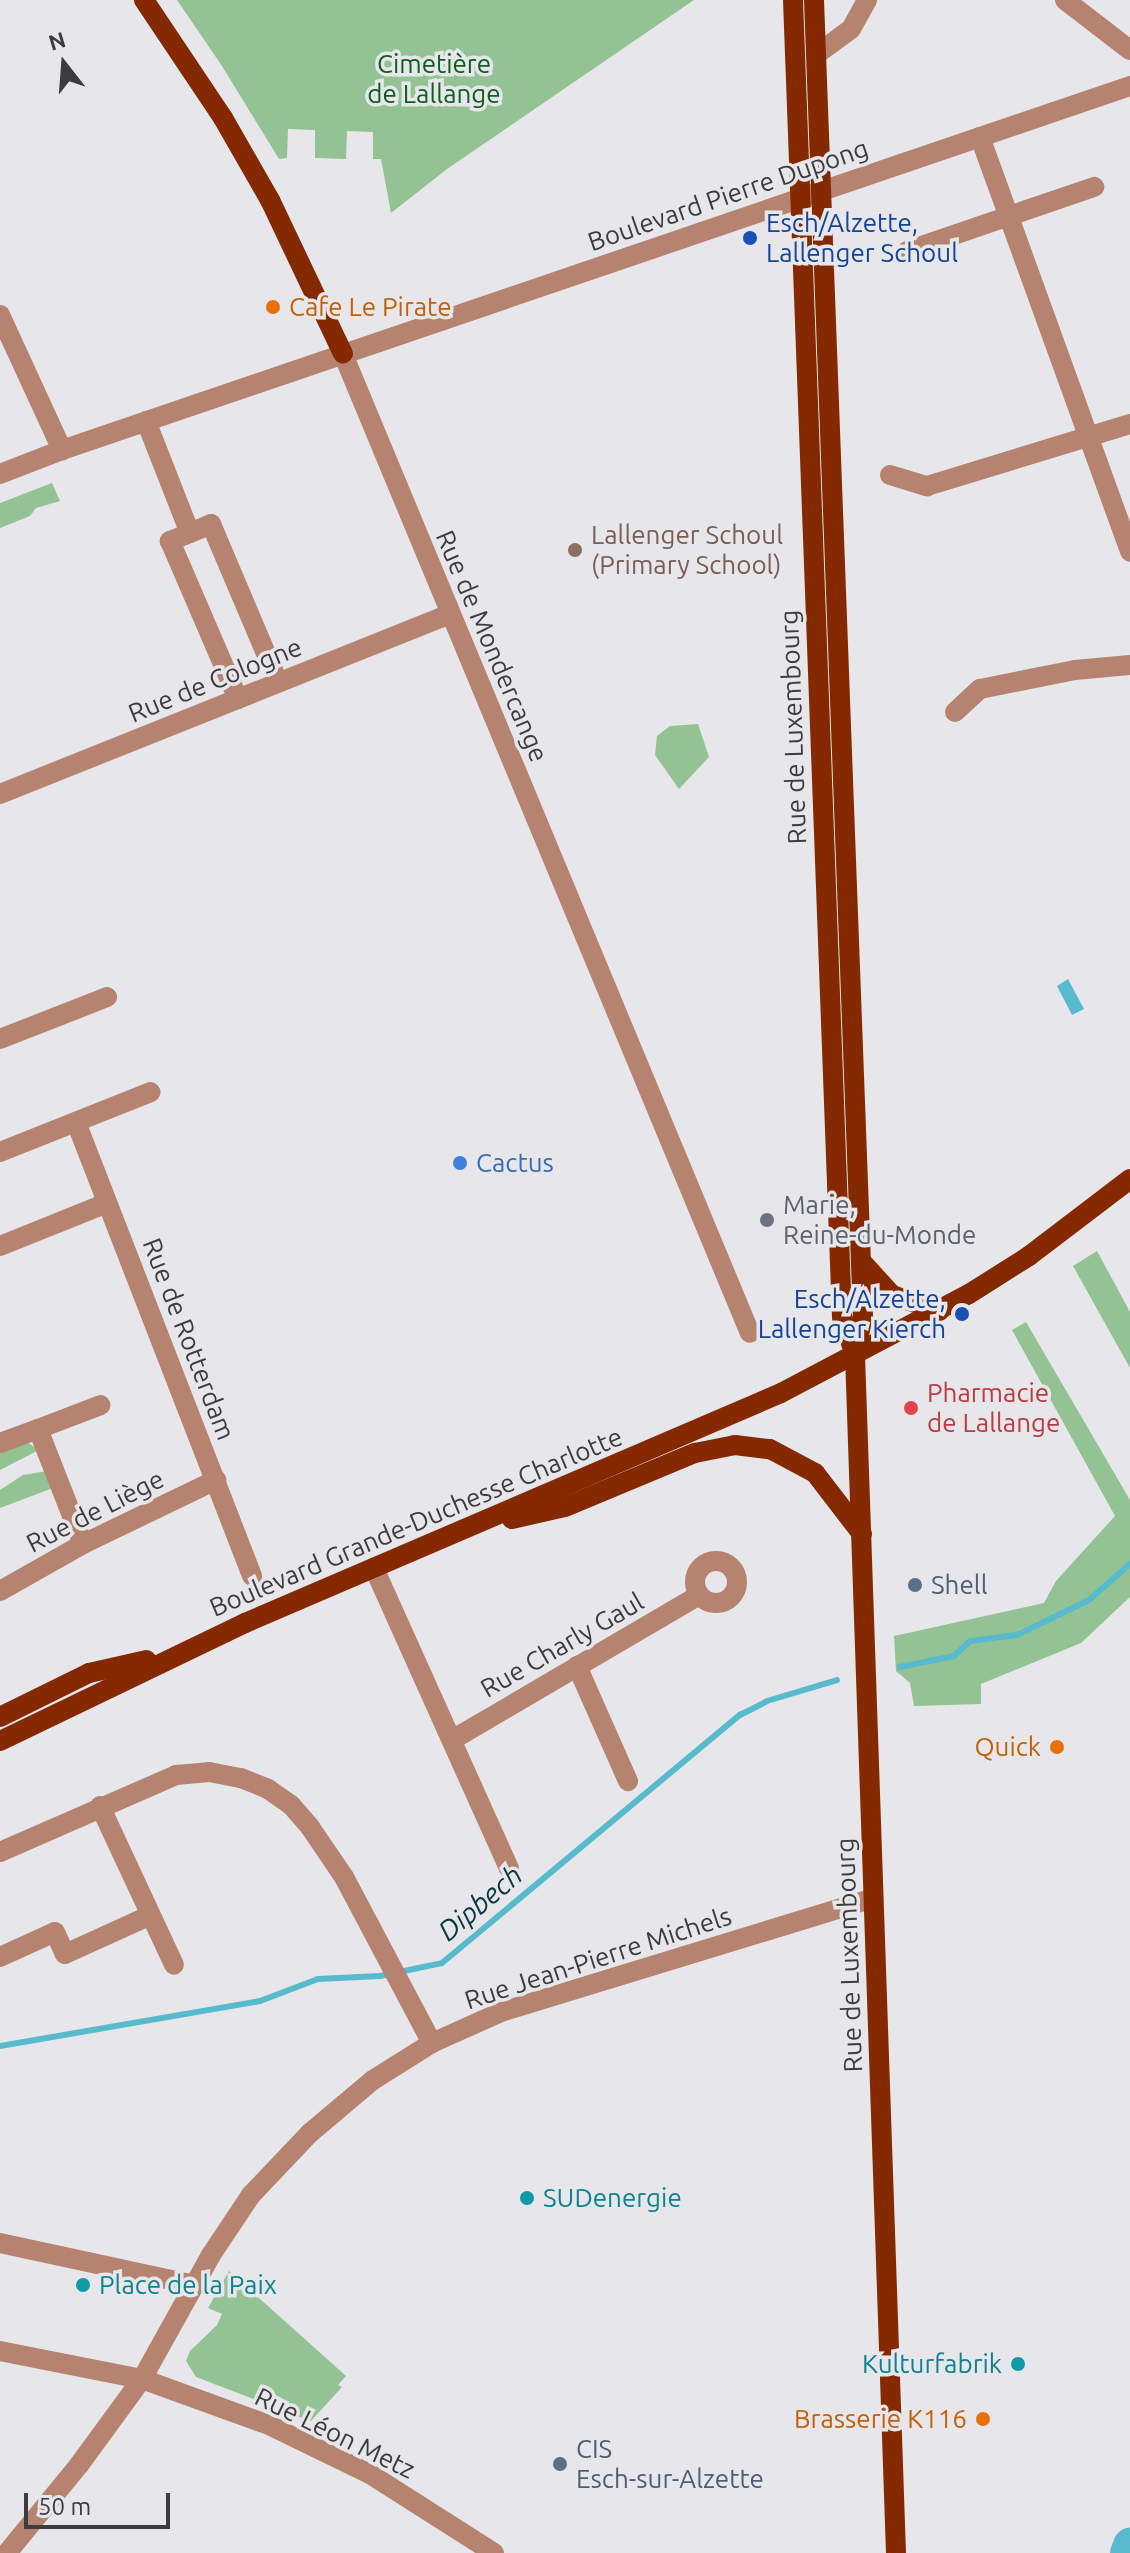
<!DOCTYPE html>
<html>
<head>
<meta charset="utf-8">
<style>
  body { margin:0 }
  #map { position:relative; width:1130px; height:2553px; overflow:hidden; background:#e7e6ea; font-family:Ubuntu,sans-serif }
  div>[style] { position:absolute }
  .green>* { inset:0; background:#93c394 }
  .water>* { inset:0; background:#57bbcd }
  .stream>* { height:6px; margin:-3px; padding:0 3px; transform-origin:3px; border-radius:3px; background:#57bbcd }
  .river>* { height:34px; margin:-17px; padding:0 17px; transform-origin:17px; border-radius:17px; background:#57bbcd }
  .minor>* { height:20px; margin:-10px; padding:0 10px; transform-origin:10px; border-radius:10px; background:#b78371 }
  .minor>.ring { margin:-10px; padding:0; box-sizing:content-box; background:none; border:20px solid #b78371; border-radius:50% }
  .major>* { height:20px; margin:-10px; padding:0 10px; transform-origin:10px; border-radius:10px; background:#842900 }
  .dots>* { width:22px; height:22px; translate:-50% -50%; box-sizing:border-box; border:4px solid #e7e6ea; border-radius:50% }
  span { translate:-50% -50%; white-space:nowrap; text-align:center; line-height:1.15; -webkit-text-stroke:7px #e7e6ea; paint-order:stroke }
  .park-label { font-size:26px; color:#0b601d }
  .street-label { font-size:26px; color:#3c3b3d }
  .transit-label { font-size:26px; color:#164399 }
  .left { translate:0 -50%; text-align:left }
  .right { translate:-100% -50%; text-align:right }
  .food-label { font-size:26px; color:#c56008 }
  .education-label { font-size:26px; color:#785e54 }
  .shop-label { font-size:26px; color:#366cbe }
  .worship-label { font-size:26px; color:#5b616d }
  .health-label { font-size:26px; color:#be3a42 }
  .service-label { font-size:26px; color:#4e5e75 }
  .culture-label { font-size:26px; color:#0d838f }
  .water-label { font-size:28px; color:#083940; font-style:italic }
  .north { position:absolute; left:24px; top:24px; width:80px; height:80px; -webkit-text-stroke:6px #e7e6ea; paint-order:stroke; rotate:343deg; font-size:22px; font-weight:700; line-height:32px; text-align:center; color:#3c3b3d }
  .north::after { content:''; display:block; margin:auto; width:28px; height:36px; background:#3c3b3d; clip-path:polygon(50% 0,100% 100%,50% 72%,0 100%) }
  .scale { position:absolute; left:24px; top:2493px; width:146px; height:36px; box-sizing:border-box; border:4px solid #3c3b3d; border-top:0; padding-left:10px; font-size:24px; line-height:28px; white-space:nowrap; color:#3c3b3d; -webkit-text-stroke:6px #e7e6ea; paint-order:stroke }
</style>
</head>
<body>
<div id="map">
  <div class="green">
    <div style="clip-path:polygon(177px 0,694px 0,447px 169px,391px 213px,381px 159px,373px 159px,373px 132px,347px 131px,346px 159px,315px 158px,315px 130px,288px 129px,287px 158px,279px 159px,222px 66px)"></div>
    <div style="clip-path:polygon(52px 483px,60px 501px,36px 508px,30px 516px,0 528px,0 503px)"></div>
    <div style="clip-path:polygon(698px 724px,709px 757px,679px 789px,655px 755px,657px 736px,670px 726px)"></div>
    <div style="clip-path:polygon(1097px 1251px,1130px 1312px,1130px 1368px,1073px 1266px)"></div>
    <div style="clip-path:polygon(1026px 1322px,1130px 1500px,1130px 1597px,1081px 1643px,981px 1684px,981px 1704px,914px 1706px,910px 1683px,896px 1671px,894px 1636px,1044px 1603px,1056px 1581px,1115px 1516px,1012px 1330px)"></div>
    <div style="clip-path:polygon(28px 1443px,39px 1450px,0 1470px,0 1450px)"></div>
    <div style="clip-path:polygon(47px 1471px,53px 1488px,0 1508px,0 1490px,23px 1475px)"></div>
    <div style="clip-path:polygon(229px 2271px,346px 2376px,338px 2385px,342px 2387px,311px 2421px,288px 2413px,289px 2408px,274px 2402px,272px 2406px,196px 2377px,186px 2361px,190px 2351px,217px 2325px,222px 2314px,208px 2308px)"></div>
  </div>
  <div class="water">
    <div style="clip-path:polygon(1068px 979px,1084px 1009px,1072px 1015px,1057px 986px)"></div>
  </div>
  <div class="stream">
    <div style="left:900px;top:1667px;width:55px;rotate:-11.5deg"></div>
    <div style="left:954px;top:1656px;width:22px;rotate:-43deg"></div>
    <div style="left:970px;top:1641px;width:47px;rotate:-7.3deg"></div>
    <div style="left:1017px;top:1635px;width:80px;rotate:-25.9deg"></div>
    <div style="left:1089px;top:1600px;width:55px;rotate:-41.3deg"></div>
    <div style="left:0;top:2046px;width:264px;rotate:-9.8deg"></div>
    <div style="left:260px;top:2001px;width:62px;rotate:-20.8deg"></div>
    <div style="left:318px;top:1979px;width:62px;rotate:-2.8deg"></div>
    <div style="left:380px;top:1976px;width:63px;rotate:-11.8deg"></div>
    <div style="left:442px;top:1963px;width:388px;rotate:-39.8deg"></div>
    <div style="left:740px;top:1715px;width:30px;rotate:-27deg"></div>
    <div style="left:767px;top:1701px;width:73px;rotate:-16.7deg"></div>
  </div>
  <div class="river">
    <div style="left:1127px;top:2553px;width:9px;rotate:-69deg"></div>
  </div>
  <div class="minor">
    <div style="left:1065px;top:0;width:82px;rotate:37.6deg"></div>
    <div style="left:817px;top:54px;width:42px;rotate:-36.3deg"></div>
    <div style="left:851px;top:29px;width:33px;rotate:-61deg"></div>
    <div style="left:980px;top:137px;width:441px;rotate:70.1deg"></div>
    <div style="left:907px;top:251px;width:198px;rotate:-18.9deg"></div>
    <div style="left:0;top:315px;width:149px;rotate:65.3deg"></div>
    <div style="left:343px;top:354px;width:1060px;rotate:67.43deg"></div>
    <div style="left:146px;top:421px;width:120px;rotate:68.6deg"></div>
    <div style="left:190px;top:533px;width:22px;rotate:158deg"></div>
    <div style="left:170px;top:541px;width:172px;rotate:66.7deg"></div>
    <div style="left:0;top:474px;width:66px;rotate:-21.2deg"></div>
    <div style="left:62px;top:450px;width:1128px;rotate:-18.82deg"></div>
    <div style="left:890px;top:475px;width:39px;rotate:17deg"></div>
    <div style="left:927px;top:486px;width:212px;rotate:-17deg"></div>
    <div style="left:190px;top:533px;width:23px;rotate:-23deg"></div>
    <div style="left:211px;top:524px;width:172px;rotate:67deg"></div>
    <div style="left:955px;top:712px;width:34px;rotate:-43deg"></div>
    <div style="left:980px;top:689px;width:97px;rotate:-11.3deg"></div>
    <div style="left:1075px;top:670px;width:55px;rotate:-5.2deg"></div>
    <div style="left:0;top:794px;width:485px;rotate:-21.8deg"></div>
    <div style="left:0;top:1039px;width:115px;rotate:-21.4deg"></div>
    <div style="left:76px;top:1122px;width:487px;rotate:68.8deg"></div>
    <div style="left:0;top:1152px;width:162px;rotate:-21.7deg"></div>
    <div style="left:0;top:1246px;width:115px;rotate:-21.9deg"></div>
    <div style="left:38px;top:1429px;width:67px;rotate:-20.9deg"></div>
    <div style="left:0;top:1443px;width:40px;rotate:-20.2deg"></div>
    <div style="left:38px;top:1429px;width:123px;rotate:68.6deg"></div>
    <div class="ring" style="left:695px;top:1561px;width:22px;height:22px"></div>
    <div style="left:374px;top:1568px;width:329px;rotate:65.8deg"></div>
    <div style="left:0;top:1591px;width:95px;rotate:-29.5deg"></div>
    <div style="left:83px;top:1544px;width:148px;rotate:-25.7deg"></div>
    <div style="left:577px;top:1666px;width:126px;rotate:66.1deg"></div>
    <div style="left:452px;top:1740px;width:286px;rotate:-30.4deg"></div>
    <div style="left:100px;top:1806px;width:175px;rotate:65deg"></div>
    <div style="left:0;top:1852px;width:192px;rotate:-23.6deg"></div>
    <div style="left:176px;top:1775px;width:33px;rotate:-5deg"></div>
    <div style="left:209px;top:1772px;width:33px;rotate:11deg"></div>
    <div style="left:241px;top:1778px;width:29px;rotate:22deg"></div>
    <div style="left:268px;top:1789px;width:28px;rotate:35deg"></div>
    <div style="left:291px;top:1805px;width:29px;rotate:49deg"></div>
    <div style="left:310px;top:1827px;width:60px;rotate:55.8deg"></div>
    <div style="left:344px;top:1877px;width:188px;rotate:62.1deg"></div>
    <div style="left:0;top:1957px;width:60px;rotate:-24.4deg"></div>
    <div style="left:55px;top:1932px;width:24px;rotate:66deg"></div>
    <div style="left:65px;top:1954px;width:94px;rotate:-24.4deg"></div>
    <div style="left:0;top:2243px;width:199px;rotate:12.2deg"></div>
    <div style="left:0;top:2351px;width:145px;rotate:11.2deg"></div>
    <div style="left:142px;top:2379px;width:135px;rotate:19.9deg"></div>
    <div style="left:269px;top:2425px;width:112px;rotate:25.9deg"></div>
    <div style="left:370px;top:2474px;width:147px;rotate:32.5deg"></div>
    <div style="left:7px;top:2553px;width:114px;rotate:-50.7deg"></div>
    <div style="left:79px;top:2465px;width:107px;rotate:-53.8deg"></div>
    <div style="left:142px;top:2379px;width:142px;rotate:-60.9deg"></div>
    <div style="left:211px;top:2255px;width:72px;rotate:-56.3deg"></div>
    <div style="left:251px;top:2195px;width:86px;rotate:-46.4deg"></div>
    <div style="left:310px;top:2133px;width:82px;rotate:-40.1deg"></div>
    <div style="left:373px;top:2080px;width:70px;rotate:-32.1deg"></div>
    <div style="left:432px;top:2043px;width:76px;rotate:-24.2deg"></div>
    <div style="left:501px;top:2012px;width:389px;rotate:-17deg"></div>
  </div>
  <div class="major">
    <div style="left:144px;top:0;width:142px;rotate:56.2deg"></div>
    <div style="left:223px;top:118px;width:95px;rotate:60.2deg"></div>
    <div style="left:270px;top:200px;width:170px;rotate:64.6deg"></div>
    <div style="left:793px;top:0;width:1318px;rotate:87.87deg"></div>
    <div style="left:842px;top:1317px;width:40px;rotate:71.1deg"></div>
    <div style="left:814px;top:0;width:1316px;rotate:87.87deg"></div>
    <div style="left:863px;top:1315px;width:41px;rotate:101.3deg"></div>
    <div style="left:855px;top:1355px;width:1199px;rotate:88.04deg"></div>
    <div style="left:861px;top:1261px;width:46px;rotate:47.6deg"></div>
    <div style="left:892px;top:1295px;width:50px;rotate:18.8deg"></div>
    <div style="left:512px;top:1519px;width:54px;rotate:-12.8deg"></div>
    <div style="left:565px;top:1507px;width:141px;rotate:-22.6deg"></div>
    <div style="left:695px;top:1453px;width:41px;rotate:-11.3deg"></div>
    <div style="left:735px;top:1445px;width:35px;rotate:7deg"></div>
    <div style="left:770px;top:1449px;width:51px;rotate:28.1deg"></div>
    <div style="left:815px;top:1473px;width:77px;rotate:52.4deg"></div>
    <div style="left:0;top:1717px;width:99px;rotate:-26.3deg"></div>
    <div style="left:89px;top:1673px;width:59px;rotate:-12.6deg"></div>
    <div style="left:0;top:1741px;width:272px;rotate:-25.7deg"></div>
    <div style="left:245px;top:1623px;width:583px;rotate:-23.22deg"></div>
    <div style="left:781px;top:1393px;width:212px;rotate:-27.8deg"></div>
    <div style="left:969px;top:1294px;width:71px;rotate:-32.3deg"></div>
    <div style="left:1029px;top:1256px;width:127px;rotate:-37.3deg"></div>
  </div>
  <div class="dots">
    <div style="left:750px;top:238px;background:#1a4fb4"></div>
    <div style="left:273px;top:307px;background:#e8710a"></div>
    <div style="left:575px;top:550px;background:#8d6e63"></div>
    <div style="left:460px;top:1163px;background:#3f7fe0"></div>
    <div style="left:767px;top:1220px;background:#6b7280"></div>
    <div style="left:962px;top:1314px;background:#1a4fb4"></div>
    <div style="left:911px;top:1408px;background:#e0444e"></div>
    <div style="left:915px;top:1585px;background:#5c6f8a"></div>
    <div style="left:1057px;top:1747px;background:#e8710a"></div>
    <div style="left:527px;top:2198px;background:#0f9aa8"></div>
    <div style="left:83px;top:2285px;background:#0f9aa8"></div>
    <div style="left:1018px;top:2364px;background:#0f9aa8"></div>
    <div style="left:983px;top:2419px;background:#e8710a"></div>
    <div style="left:560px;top:2464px;background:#5c6f8a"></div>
  </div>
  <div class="park-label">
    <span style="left:434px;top:79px">Cimetière<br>de Lallange</span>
  </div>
  <div class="street-label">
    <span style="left:728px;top:195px;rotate:-19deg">Boulevard Pierre Dupong</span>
    <span style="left:492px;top:646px;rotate:67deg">Rue de Mondercange</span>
    <span style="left:215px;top:680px;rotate:-22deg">Rue de Cologne</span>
    <span style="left:793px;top:727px;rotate:-92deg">Rue de Luxembourg</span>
    <span style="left:189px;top:1339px;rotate:69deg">Rue de Rotterdam</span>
    <span style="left:95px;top:1511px;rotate:-27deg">Rue de Liège</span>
    <span style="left:416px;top:1522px;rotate:-23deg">Boulevard Grande-Duchesse Charlotte</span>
    <span style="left:562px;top:1645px;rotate:-30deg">Rue Charly Gaul</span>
    <span style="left:849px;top:1955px;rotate:-92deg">Rue de Luxembourg</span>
    <span style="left:598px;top:1958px;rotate:-18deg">Rue Jean-Pierre Michels</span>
    <span style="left:335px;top:2433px;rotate:26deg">Rue Léon Metz</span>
  </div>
  <div class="transit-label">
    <span class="left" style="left:766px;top:238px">Esch/Alzette,<br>Lallenger Schoul</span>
    <span class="right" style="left:946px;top:1314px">Esch/Alzette,<br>Lallenger Kierch</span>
  </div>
  <div class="food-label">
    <span class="left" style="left:289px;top:307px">Cafe Le Pirate</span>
    <span class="right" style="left:1041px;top:1747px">Quick</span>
    <span class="right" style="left:967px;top:2419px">Brasserie K116</span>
  </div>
  <div class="education-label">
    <span class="left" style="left:591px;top:550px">Lallenger Schoul<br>(Primary School)</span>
  </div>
  <div class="shop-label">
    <span class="left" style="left:476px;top:1163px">Cactus</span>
  </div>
  <div class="worship-label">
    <span class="left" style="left:783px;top:1220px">Marie,<br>Reine-du-Monde</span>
  </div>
  <div class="health-label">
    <span class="left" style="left:927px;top:1408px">Pharmacie<br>de Lallange</span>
  </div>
  <div class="service-label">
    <span class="left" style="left:931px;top:1585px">Shell</span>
    <span class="left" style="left:576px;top:2464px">CIS<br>Esch-sur-Alzette</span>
  </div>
  <div class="culture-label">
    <span class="left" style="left:543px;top:2198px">SUDenergie</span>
    <span class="left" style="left:99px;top:2285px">Place de la Paix</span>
    <span class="right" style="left:1002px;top:2364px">Kulturfabrik</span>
  </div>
  <div class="water-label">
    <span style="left:480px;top:1903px;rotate:-40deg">Dipbech</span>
  </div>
  <div class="north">N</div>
  <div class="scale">50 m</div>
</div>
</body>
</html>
